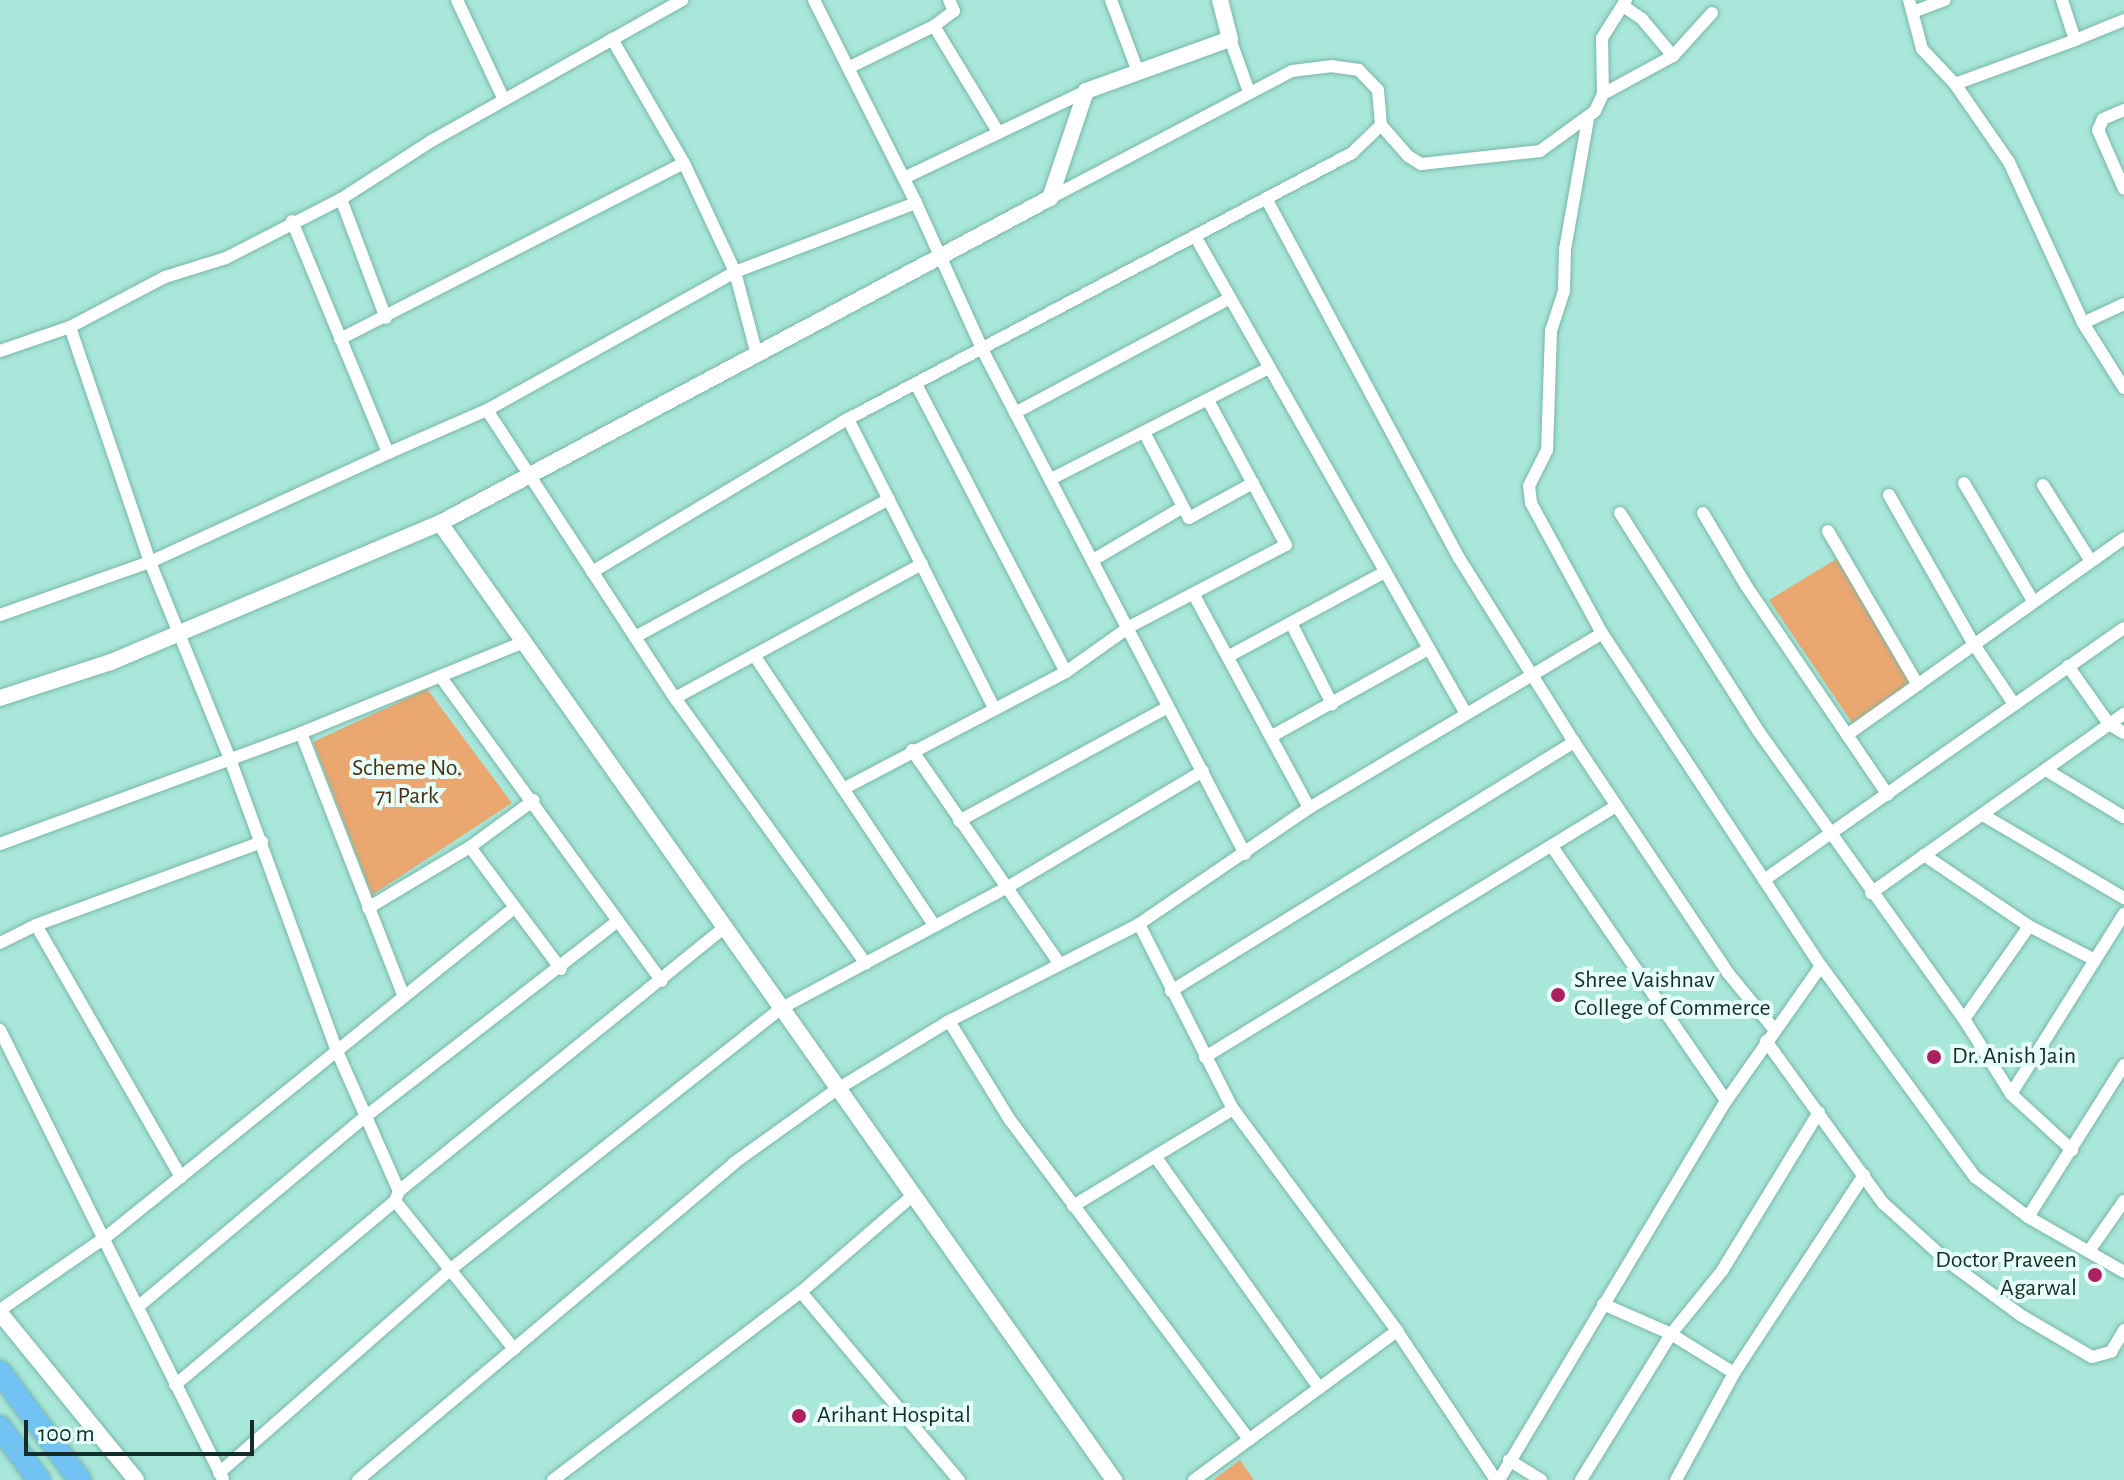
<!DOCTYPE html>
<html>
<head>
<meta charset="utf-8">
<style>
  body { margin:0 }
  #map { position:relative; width:2124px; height:1480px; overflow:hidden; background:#a8e7d9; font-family:"Alegreya Sans",sans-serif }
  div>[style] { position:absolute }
  .green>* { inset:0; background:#eaa770 }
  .roads { filter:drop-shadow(0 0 2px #78b6a9) drop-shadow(0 0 2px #78b6a9) }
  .minor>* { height:12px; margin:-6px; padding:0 6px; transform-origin:6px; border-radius:6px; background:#fff }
  .tertiary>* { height:16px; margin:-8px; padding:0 8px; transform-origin:8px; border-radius:8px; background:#fff }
  .trunk>* { height:22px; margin:-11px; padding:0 11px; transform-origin:11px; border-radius:11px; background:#72c2f4 }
  .dots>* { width:22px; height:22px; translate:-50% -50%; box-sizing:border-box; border:4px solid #e6fff9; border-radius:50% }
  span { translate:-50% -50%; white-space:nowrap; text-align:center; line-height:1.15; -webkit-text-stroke:8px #e6fff9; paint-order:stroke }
  .park-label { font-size:24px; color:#4e2f14 }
  .poi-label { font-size:24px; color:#132d28 }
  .left { translate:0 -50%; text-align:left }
  .right { translate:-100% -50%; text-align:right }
  .scale { position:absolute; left:24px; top:1420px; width:230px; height:36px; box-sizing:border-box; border:4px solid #132d28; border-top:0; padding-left:10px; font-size:24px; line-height:28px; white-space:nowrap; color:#132d28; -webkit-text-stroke:6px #e6fff9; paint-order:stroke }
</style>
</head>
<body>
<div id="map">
  <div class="green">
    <div style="clip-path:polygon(1838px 558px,1913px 686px,1853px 724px,1769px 600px)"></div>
    <div style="clip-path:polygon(427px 689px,512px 803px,372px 895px,313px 742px)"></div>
    <div style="clip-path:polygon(1240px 1460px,1254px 1480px,1213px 1480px)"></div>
  </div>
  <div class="roads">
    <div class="minor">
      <div style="left:457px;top:0;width:110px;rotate:64.8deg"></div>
      <div style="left:814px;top:0;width:227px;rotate:63.3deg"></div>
      <div style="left:916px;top:203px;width:162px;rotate:65.6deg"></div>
      <div style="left:983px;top:351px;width:567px;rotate:62.49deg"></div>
      <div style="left:1111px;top:0;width:74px;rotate:69.4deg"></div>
      <div style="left:1909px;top:0;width:51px;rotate:75.1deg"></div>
      <div style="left:1922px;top:49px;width:48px;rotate:46.7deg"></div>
      <div style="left:1955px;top:84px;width:95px;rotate:55.3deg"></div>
      <div style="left:2009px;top:162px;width:177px;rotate:65.3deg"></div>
      <div style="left:2062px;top:0;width:42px;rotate:72deg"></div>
      <div style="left:2075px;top:40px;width:53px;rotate:-22.2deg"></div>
      <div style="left:1623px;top:6px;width:23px;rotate:34deg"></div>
      <div style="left:1642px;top:19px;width:48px;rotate:50deg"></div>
      <div style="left:1913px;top:12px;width:34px;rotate:-21deg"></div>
      <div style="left:934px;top:26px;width:122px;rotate:58.8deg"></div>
      <div style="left:612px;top:39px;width:143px;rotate:59.9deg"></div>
      <div style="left:684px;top:163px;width:120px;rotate:64.9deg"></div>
      <div style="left:735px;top:272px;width:86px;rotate:75.2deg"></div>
      <div style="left:1230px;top:39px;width:53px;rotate:70.2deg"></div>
      <div style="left:850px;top:67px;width:93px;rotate:-26deg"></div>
      <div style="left:934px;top:26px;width:25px;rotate:-37deg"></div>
      <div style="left:954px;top:11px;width:12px;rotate:-114deg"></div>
      <div style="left:1955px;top:84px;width:128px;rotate:-20.1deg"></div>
      <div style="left:1603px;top:94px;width:80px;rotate:-28.5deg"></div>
      <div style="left:1673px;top:56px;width:58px;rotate:-47.8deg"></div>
      <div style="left:2124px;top:110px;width:23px;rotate:157deg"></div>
      <div style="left:2103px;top:119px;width:12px;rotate:114deg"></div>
      <div style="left:2098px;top:130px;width:64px;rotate:66.2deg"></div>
      <div style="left:1588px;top:119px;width:132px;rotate:100deg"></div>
      <div style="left:1565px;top:249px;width:42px;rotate:91.4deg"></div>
      <div style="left:1564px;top:291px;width:42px;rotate:108deg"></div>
      <div style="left:1551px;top:331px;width:119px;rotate:91.9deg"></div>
      <div style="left:1547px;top:450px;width:40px;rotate:116.6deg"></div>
      <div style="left:1529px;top:486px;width:17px;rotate:83deg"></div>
      <div style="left:1531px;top:503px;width:148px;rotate:61.4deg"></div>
      <div style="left:1602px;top:633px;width:399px;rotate:56.7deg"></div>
      <div style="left:1821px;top:966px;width:261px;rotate:53.9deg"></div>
      <div style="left:1975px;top:1177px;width:66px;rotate:37deg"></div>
      <div style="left:2028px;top:1217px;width:111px;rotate:29.8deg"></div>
      <div style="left:1381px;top:125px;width:41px;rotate:48.9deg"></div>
      <div style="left:1408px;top:156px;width:15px;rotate:32deg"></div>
      <div style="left:1421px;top:164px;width:120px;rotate:-6.2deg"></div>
      <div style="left:1540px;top:151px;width:68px;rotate:-36deg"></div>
      <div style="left:1595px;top:111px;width:19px;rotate:-65deg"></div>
      <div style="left:1603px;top:94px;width:56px;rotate:-91deg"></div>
      <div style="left:1602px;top:38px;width:45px;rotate:-57.7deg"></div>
      <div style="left:904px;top:178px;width:202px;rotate:-25.5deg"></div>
      <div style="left:341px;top:199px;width:127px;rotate:69.3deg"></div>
      <div style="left:1267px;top:200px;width:406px;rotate:61.8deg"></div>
      <div style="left:1459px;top:558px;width:217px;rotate:58deg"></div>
      <div style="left:1574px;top:742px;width:278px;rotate:56.3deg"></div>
      <div style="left:1728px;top:973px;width:71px;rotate:50.7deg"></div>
      <div style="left:1195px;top:236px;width:547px;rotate:60.44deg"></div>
      <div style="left:2124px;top:304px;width:45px;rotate:155.1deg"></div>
      <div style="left:2083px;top:323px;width:77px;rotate:57.8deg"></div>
      <div style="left:70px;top:327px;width:248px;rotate:71.2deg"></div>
      <div style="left:150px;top:562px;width:213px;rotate:67.9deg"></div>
      <div style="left:230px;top:759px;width:309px;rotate:69.9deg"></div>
      <div style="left:336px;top:1049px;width:155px;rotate:66.1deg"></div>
      <div style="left:399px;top:1191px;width:11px;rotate:112deg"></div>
      <div style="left:395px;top:1201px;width:190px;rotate:51.2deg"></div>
      <div style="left:340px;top:339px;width:386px;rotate:-27.1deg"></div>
      <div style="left:0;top:351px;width:74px;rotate:-18.9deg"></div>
      <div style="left:70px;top:327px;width:107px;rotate:-27.8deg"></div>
      <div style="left:165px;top:277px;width:64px;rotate:-17.3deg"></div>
      <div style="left:226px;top:258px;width:129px;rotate:-27.2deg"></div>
      <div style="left:341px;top:199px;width:109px;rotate:-32.7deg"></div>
      <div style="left:433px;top:140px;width:286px;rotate:-29.3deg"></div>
      <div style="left:917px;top:386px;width:322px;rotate:62.5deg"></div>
      <div style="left:487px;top:410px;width:344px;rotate:56.9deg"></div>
      <div style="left:675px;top:698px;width:327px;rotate:54.3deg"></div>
      <div style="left:1015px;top:413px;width:244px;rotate:-28.1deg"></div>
      <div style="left:848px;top:419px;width:324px;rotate:63.2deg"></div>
      <div style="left:1144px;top:432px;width:97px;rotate:62.4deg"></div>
      <div style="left:1189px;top:518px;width:73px;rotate:-28.7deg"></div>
      <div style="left:388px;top:453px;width:108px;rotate:-23.5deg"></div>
      <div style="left:487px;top:410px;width:284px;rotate:-29.1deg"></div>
      <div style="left:735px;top:272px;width:194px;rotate:-20.9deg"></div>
      <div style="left:1051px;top:479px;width:245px;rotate:-27deg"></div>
      <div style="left:1964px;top:483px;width:137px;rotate:59.7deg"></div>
      <div style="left:2043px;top:485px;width:89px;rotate:57.9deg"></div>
      <div style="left:1889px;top:495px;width:170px;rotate:60.4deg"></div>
      <div style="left:1973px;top:643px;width:73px;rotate:56.1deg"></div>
      <div style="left:1620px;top:513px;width:259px;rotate:57.6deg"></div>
      <div style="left:1759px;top:732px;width:353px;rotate:54.5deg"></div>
      <div style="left:1964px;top:1019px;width:89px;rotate:57.9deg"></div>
      <div style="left:2011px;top:1094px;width:83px;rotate:42.6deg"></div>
      <div style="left:1703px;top:513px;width:86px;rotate:59.3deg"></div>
      <div style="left:1747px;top:587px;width:251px;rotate:55.9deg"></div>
      <div style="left:1828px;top:531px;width:178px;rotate:59.7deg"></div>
      <div style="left:1093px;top:560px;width:104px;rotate:-30.5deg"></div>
      <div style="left:592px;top:572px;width:298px;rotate:-30.9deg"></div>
      <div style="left:848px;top:419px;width:570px;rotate:-27.82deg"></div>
      <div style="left:1352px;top:153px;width:40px;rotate:-44deg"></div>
      <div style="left:1381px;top:125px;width:35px;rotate:-95deg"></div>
      <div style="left:1378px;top:90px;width:28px;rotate:-134deg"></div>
      <div style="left:1359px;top:70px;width:27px;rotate:-172deg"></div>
      <div style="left:1332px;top:66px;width:40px;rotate:172.9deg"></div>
      <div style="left:1292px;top:71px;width:273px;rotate:152.3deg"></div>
      <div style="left:1194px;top:595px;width:242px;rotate:61.6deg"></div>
      <div style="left:0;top:615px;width:159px;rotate:-19.5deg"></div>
      <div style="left:150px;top:562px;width:262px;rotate:-24.6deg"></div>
      <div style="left:388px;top:453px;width:251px;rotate:-112.5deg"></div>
      <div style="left:1292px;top:625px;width:89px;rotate:63.1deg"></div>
      <div style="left:635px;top:637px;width:289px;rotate:-28.5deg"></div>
      <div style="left:754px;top:655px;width:324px;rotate:56.3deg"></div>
      <div style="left:1229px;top:656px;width:177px;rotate:-28.3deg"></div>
      <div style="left:2068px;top:666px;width:71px;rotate:54.7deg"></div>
      <div style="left:2109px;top:724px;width:17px;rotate:31deg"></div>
      <div style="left:440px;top:676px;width:377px;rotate:54deg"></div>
      <div style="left:675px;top:698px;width:281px;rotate:-28.5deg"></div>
      <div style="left:301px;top:733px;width:283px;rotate:68.7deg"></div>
      <div style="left:1847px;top:735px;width:340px;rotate:-35.4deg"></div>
      <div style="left:1272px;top:736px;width:179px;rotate:-29.1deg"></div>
      <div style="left:912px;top:750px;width:259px;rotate:55.4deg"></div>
      <div style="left:2046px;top:770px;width:91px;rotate:31.1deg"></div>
      <div style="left:843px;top:789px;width:252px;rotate:-27.7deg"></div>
      <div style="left:1066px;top:672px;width:77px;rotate:-35.5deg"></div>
      <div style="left:1129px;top:627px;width:177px;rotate:-27.6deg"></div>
      <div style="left:1286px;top:545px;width:165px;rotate:-118.3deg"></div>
      <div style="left:1983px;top:815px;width:164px;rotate:30.5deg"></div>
      <div style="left:959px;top:821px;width:236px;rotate:-28.6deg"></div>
      <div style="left:0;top:844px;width:321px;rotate:-20.2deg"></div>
      <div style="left:301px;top:733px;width:239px;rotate:-22.2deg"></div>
      <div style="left:470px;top:847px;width:152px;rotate:53.3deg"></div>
      <div style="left:1553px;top:848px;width:306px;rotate:55.6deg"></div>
      <div style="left:1924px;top:855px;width:127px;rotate:34.1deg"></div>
      <div style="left:2029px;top:926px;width:74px;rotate:27.3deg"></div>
      <div style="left:1764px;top:880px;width:439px;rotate:-35deg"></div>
      <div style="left:1871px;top:893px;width:310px;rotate:-35.3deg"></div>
      <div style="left:368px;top:908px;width:119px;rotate:-30.9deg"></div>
      <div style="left:470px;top:847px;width:79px;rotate:-36.3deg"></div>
      <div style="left:1139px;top:924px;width:208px;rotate:63.1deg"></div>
      <div style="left:1233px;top:1109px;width:276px;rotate:53.5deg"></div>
      <div style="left:1397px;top:1331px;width:179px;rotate:56.4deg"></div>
      <div style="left:36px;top:925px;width:241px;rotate:-20.2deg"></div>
      <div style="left:0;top:943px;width:40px;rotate:-26.6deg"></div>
      <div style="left:36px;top:925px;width:291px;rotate:60.1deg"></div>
      <div style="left:1171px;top:991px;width:474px;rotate:-31.7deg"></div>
      <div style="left:1964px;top:1019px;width:113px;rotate:-55deg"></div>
      <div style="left:949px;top:1021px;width:116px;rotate:58.4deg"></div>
      <div style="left:1010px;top:1120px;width:399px;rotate:53.2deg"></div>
      <div style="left:0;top:1030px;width:501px;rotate:63.59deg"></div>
      <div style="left:1766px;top:1041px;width:200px;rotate:54.2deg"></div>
      <div style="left:1883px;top:1203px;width:86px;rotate:42.2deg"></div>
      <div style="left:1947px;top:1261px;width:93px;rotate:36.3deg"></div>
      <div style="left:2022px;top:1316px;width:81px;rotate:30.4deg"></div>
      <div style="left:2092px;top:1357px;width:20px;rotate:-15deg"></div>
      <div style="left:2111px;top:1352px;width:26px;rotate:-59deg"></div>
      <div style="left:1205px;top:1057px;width:482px;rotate:-31.4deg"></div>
      <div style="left:2011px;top:1094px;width:213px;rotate:-57.9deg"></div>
      <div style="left:1157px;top:1159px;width:281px;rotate:54.7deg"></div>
      <div style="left:399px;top:1191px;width:416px;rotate:-39deg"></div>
      <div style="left:1073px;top:1206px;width:187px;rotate:-31.2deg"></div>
      <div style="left:2028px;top:1217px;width:180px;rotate:-57.7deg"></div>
      <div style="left:2089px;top:1251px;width:61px;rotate:-55deg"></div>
      <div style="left:801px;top:1292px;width:246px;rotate:50deg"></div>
      <div style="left:1603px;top:1304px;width:74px;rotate:23.8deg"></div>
      <div style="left:1671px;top:1334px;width:74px;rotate:31.8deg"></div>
      <div style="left:140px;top:1305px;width:293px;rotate:-39.9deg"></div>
      <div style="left:365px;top:1117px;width:320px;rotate:-37.8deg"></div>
      <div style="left:0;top:1310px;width:129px;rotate:-34.6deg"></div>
      <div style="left:106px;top:1237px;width:523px;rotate:-38.87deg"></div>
      <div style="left:175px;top:1385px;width:287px;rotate:-39.9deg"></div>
      <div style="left:1509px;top:1460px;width:38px;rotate:32deg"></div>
      <div style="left:219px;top:1473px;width:309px;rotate:-41.3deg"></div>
      <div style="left:451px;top:1269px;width:419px;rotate:-38.3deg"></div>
      <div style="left:780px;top:1009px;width:256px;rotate:-28.2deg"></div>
      <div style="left:1006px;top:888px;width:229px;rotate:-30.7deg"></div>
      <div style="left:358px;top:1480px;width:492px;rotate:-40.1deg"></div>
      <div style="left:734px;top:1163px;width:125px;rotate:-35.6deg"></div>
      <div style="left:836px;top:1090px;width:132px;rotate:-31.4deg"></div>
      <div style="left:949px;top:1021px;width:213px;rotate:-27deg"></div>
      <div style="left:1139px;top:924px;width:206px;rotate:-34.3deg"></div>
      <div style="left:1309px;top:808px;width:341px;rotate:-30.8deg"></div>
      <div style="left:553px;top:1480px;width:311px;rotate:-37.2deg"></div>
      <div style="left:801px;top:1292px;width:145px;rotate:-40.8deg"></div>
      <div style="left:1194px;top:1480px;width:252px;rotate:-36.3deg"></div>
      <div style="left:1499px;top:1480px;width:442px;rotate:-59.1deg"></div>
      <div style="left:1726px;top:1101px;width:165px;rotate:-54.9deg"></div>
      <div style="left:1581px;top:1480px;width:172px;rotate:-58.3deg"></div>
      <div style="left:1671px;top:1334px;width:81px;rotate:-51deg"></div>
      <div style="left:1722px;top:1271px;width:186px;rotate:-58.6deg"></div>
      <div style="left:1676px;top:1480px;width:122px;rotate:-61.5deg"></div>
      <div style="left:1734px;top:1373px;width:237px;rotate:-56.7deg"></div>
    </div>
    <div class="tertiary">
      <div style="left:440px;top:523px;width:1171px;rotate:54.84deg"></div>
      <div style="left:0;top:698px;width:117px;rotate:-18deg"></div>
      <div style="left:111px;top:662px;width:357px;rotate:-22.9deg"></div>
      <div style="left:440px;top:523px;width:691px;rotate:-28.05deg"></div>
      <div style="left:1050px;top:198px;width:113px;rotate:-71.4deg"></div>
      <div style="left:1086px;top:91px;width:153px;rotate:-19.9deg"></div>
      <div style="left:1230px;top:39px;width:40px;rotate:-104.4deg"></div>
      <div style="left:0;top:1313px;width:215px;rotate:50.8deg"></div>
    </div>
    <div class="trunk">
      <div style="left:0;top:1372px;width:134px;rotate:53.5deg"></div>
      <div style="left:0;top:1427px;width:66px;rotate:53.7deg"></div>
    </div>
  </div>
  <div class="dots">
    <div style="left:1558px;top:995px;background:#ad2160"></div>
    <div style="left:1934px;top:1057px;background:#ad2160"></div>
    <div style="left:2095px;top:1275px;background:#ad2160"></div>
    <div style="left:799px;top:1416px;background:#ad2160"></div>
  </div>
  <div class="park-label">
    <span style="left:407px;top:783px">Scheme No.<br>71 Park</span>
  </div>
  <div class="poi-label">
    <span class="left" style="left:1574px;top:995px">Shree Vaishnav<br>College of Commerce</span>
    <span class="left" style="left:1952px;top:1057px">Dr. Anish Jain</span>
    <span class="right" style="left:2077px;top:1275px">Doctor Praveen<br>Agarwal</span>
    <span class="left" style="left:817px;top:1416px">Arihant Hospital</span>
  </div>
  <div class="scale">100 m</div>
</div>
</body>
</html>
